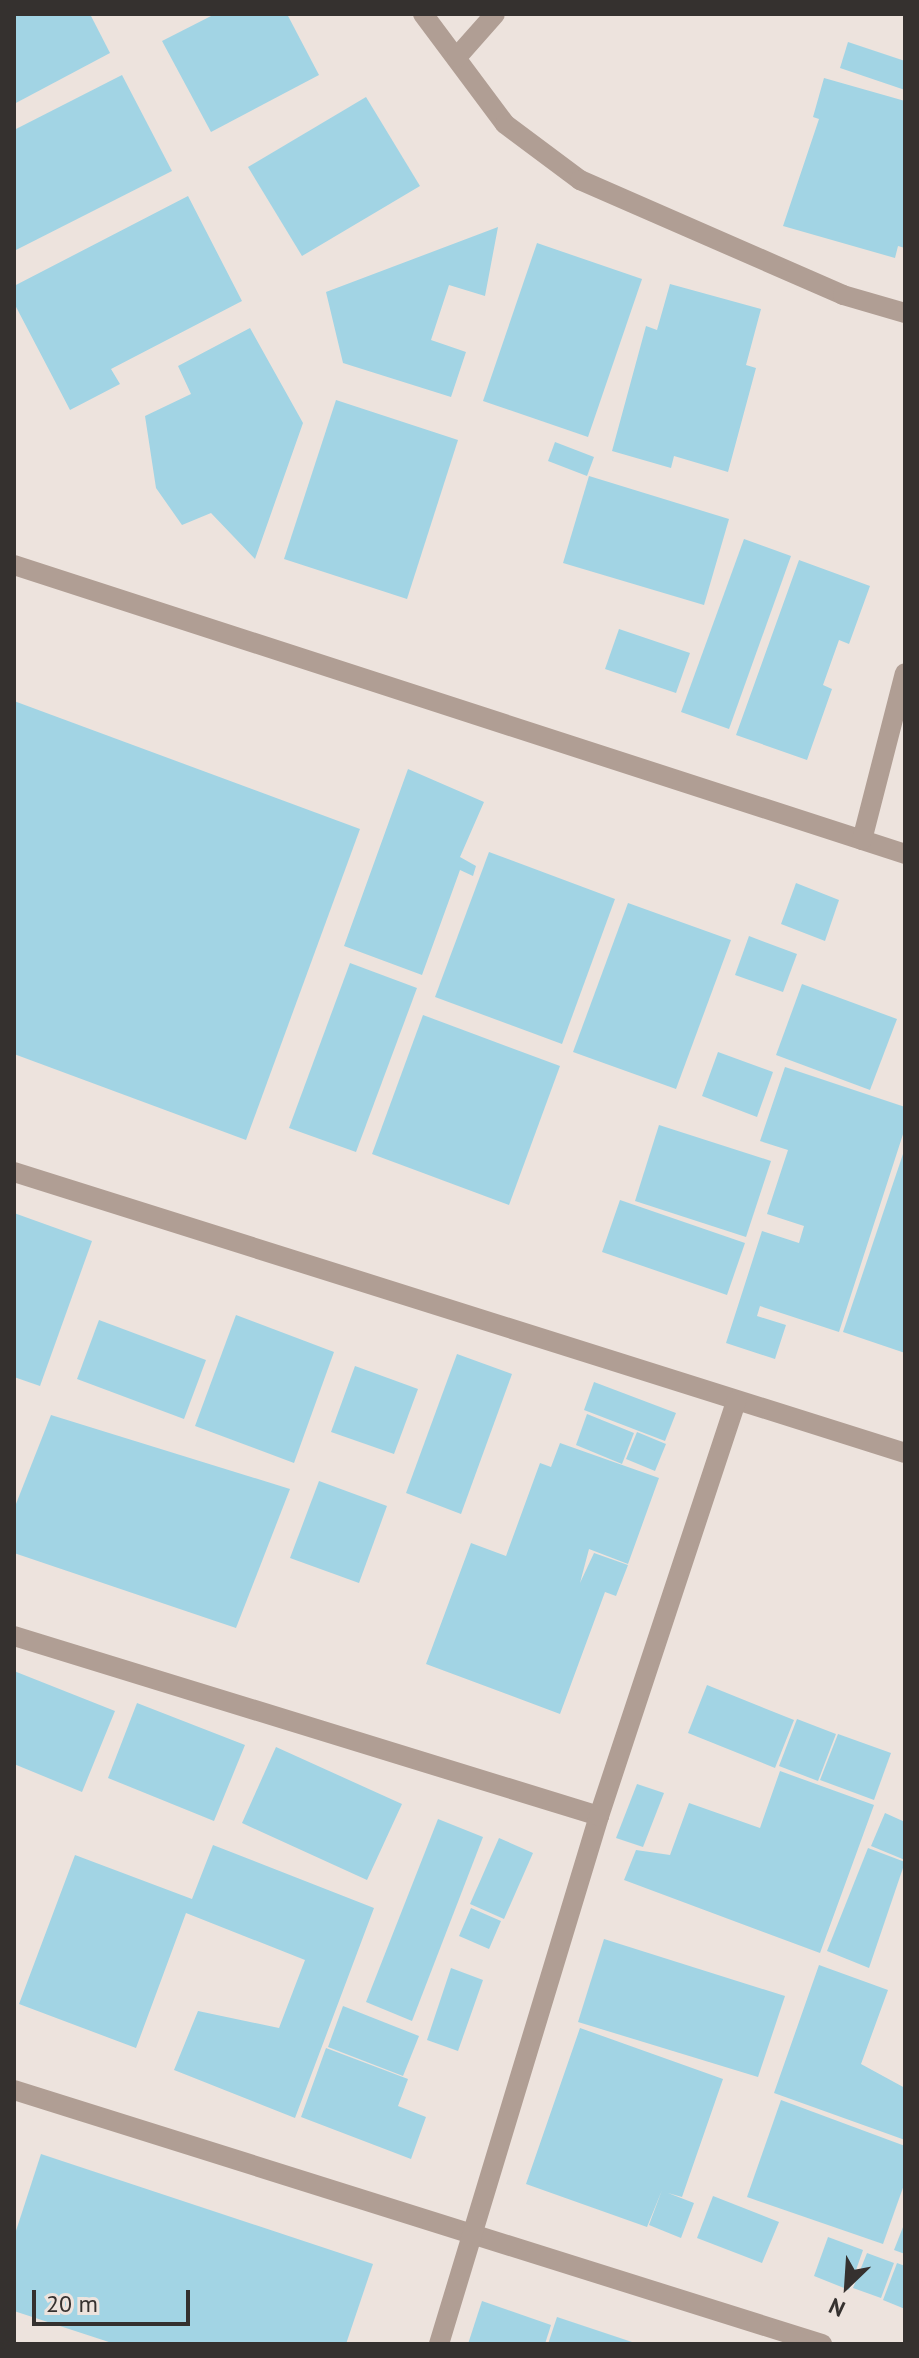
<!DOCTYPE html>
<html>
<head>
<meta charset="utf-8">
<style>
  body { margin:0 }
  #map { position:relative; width:919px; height:2358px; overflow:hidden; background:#ede3dd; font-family:"PT Sans",sans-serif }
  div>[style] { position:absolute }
  .building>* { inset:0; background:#a2d4e4 }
  .minor>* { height:20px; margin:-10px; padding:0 10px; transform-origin:10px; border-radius:10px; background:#b09e94 }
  span { translate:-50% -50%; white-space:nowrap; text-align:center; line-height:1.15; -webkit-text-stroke:7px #ede3dd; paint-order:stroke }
  .frame { position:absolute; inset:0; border:16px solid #35312f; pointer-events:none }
  .north { position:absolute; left:807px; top:2246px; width:80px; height:80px; -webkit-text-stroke:6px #ede3dd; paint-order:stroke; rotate:205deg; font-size:22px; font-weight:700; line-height:32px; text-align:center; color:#35312f }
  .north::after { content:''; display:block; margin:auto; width:28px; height:36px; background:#35312f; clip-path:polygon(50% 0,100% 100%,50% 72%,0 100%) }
  .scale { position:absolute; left:32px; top:2290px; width:158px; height:36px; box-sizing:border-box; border:4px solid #35312f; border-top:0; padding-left:10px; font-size:24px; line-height:28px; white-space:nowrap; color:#35312f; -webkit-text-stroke:6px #ede3dd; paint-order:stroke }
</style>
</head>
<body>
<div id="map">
  <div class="building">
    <div style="clip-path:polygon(14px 14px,90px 14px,110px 53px,14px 104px)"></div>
    <div style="clip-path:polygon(215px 14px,287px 14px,319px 75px,211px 132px,162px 41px)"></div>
    <div style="clip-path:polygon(848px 42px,905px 61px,905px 90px,840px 68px)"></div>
    <div style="clip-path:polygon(122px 75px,172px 171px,14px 251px,14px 130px)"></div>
    <div style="clip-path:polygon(824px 78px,905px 101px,905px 248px,898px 246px,895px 258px,783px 226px,819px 119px,813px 117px)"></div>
    <div style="clip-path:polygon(366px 97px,420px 186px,302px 256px,248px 167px)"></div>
    <div style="clip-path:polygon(188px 196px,242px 301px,111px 369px,120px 384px,70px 410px,14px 303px,14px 286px)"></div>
    <div style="clip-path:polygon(498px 227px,485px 296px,449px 285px,431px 340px,466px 352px,451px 397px,343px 363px,326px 292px)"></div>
    <div style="clip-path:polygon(537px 243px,642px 279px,588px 437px,483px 401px)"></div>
    <div style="clip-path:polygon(670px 284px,761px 309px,746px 365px,756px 368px,728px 472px,674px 456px,671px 468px,612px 451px,646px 326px,657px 330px)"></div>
    <div style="clip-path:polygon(250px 328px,303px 423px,255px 559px,211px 513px,182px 525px,156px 488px,145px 416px,191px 394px,178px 366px)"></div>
    <div style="clip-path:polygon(336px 400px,458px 440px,407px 599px,284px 559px)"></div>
    <div style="clip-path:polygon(555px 442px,594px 457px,587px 476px,548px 461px)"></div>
    <div style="clip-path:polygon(589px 476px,729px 519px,704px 605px,563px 563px)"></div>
    <div style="clip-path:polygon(744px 539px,791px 556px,729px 729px,681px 712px)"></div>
    <div style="clip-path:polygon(799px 560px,870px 586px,849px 644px,839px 640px,823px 685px,832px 689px,807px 760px,736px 735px)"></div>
    <div style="clip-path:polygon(619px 629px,690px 653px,676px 693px,605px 669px)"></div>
    <div style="clip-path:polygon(14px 701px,360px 829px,246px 1140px,14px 1054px)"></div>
    <div style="clip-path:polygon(408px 769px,484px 802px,460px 857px,476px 866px,473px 876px,460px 870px,422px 975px,344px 946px)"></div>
    <div style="clip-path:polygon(489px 852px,615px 899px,562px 1044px,435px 997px)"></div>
    <div style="clip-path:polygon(796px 883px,839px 900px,825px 941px,781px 924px)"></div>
    <div style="clip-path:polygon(628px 903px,731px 940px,676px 1089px,573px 1052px)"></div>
    <div style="clip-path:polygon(749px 936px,797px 954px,783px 992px,735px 975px)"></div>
    <div style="clip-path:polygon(350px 963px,417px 988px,356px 1152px,289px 1128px)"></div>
    <div style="clip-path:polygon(802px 984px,897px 1019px,870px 1090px,776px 1055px)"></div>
    <div style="clip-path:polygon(423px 1015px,560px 1066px,509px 1205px,372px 1154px)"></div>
    <div style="clip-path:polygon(718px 1052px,773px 1072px,757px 1117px,702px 1096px)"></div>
    <div style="clip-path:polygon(785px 1067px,905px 1107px,905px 1128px,839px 1332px,760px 1306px,757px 1316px,786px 1325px,775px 1359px,726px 1343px,762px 1231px,799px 1243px,804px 1226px,767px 1214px,788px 1150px,760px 1141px)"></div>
    <div style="clip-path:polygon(659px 1125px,771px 1161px,746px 1237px,635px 1201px)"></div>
    <div style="clip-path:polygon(904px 1151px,905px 1151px,905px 1353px,843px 1332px)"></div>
    <div style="clip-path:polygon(620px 1200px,745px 1243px,727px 1295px,602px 1252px)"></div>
    <div style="clip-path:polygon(14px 1213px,92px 1241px,40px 1386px,14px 1377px)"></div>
    <div style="clip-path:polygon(236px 1315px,334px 1352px,294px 1463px,195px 1426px)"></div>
    <div style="clip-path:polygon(99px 1320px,206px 1360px,184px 1419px,77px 1379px)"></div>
    <div style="clip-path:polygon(457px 1354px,512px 1374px,461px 1514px,406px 1493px)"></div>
    <div style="clip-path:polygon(355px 1366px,418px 1389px,394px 1454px,331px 1432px)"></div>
    <div style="clip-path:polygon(594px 1382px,676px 1413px,665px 1441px,584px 1410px)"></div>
    <div style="clip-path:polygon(587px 1414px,634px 1433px,622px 1464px,576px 1445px)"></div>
    <div style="clip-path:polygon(51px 1415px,290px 1489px,236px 1628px,14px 1553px,14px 1509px)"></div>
    <div style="clip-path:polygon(637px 1432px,666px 1444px,655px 1471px,626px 1459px)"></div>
    <div style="clip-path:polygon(560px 1443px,659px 1478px,628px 1564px,589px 1549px,580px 1583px,594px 1553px,628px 1565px,616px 1596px,605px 1592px,560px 1714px,426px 1664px,471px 1543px,506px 1556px,540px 1463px,551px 1467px)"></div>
    <div style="clip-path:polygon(319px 1481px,387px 1506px,359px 1583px,290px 1558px)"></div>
    <div style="clip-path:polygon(14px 1671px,115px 1711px,82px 1792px,14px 1764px)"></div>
    <div style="clip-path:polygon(707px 1685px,794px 1720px,775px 1768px,688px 1733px)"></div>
    <div style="clip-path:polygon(137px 1703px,245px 1745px,214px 1821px,108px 1778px)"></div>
    <div style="clip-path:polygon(797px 1719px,836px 1734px,818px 1781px,779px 1766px)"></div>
    <div style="clip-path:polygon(838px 1734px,891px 1753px,874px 1800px,820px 1780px)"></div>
    <div style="clip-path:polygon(276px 1747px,402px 1804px,367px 1880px,242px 1823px)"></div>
    <div style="clip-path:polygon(780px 1771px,874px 1805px,820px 1953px,624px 1880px,636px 1850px,670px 1855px,689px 1803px,760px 1828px)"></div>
    <div style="clip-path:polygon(637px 1784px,664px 1793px,643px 1847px,616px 1838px)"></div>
    <div style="clip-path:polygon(885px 1813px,905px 1822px,905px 1860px,871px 1846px)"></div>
    <div style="clip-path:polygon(438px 1819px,483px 1837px,412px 2021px,366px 2002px)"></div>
    <div style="clip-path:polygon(499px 1838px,533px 1853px,504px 1919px,470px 1904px)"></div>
    <div style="clip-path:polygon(213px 1845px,374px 1908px,295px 2118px,174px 2070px,198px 2011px,279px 2028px,305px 1960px,186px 1913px,136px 2048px,19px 2004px,75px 1855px,192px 1899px)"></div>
    <div style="clip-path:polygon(868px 1848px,905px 1862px,869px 1968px,827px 1951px)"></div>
    <div style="clip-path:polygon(471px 1908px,501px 1921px,489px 1949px,459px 1936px)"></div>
    <div style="clip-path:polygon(604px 1939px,785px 1996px,758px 2077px,578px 2022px)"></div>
    <div style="clip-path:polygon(819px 1965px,888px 1990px,861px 2064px,905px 2088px,905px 2140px,774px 2093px)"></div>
    <div style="clip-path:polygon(451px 1968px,483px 1980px,458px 2051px,427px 2040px)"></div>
    <div style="clip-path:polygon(343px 2006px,419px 2036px,403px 2076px,328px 2047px)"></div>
    <div style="clip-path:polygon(580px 2028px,723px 2079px,682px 2197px,668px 2193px,694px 2203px,681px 2238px,649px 2225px,662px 2190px,647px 2227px,526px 2184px)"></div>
    <div style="clip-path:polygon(326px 2048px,408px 2079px,398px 2106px,426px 2117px,411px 2159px,301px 2117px)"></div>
    <div style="clip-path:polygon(781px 2100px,905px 2146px,905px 2182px,883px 2244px,747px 2197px)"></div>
    <div style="clip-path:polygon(41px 2154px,373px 2264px,346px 2344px,115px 2344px,14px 2311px,14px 2237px)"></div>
    <div style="clip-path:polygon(713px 2196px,779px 2222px,762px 2263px,697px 2238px)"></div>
    <div style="clip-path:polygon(905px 2222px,905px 2254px,894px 2250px)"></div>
    <div style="clip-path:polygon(828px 2237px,863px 2250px,849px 2290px,814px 2276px)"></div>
    <div style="clip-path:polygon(867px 2253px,894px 2263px,881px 2298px,853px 2288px)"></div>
    <div style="clip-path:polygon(897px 2263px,905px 2266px,905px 2309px,883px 2300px)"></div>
    <div style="clip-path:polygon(482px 2301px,551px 2325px,545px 2344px,468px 2344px)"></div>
    <div style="clip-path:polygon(557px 2317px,635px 2343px,635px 2344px,548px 2344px)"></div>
  </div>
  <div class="minor">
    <div style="left:423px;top:14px;width:137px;rotate:53.3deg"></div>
    <div style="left:505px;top:124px;width:94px;rotate:36.7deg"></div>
    <div style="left:580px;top:180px;width:287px;rotate:23.6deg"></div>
    <div style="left:843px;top:295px;width:65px;rotate:16.2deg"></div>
    <div style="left:457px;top:57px;width:57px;rotate:-48.5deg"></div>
    <div style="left:14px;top:565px;width:937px;rotate:17.97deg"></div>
    <div style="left:862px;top:840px;width:172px;rotate:-75.6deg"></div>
    <div style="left:14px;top:1172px;width:934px;rotate:17.5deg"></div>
    <div style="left:14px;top:1636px;width:612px;rotate:17.1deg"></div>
    <div style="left:14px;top:2090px;width:847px;rotate:17.45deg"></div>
    <div style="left:439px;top:2344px;width:552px;rotate:-73.14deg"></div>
    <div style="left:599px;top:1816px;width:437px;rotate:-71.7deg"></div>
  </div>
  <div class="frame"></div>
  <div class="north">N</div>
  <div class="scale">20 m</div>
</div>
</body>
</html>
